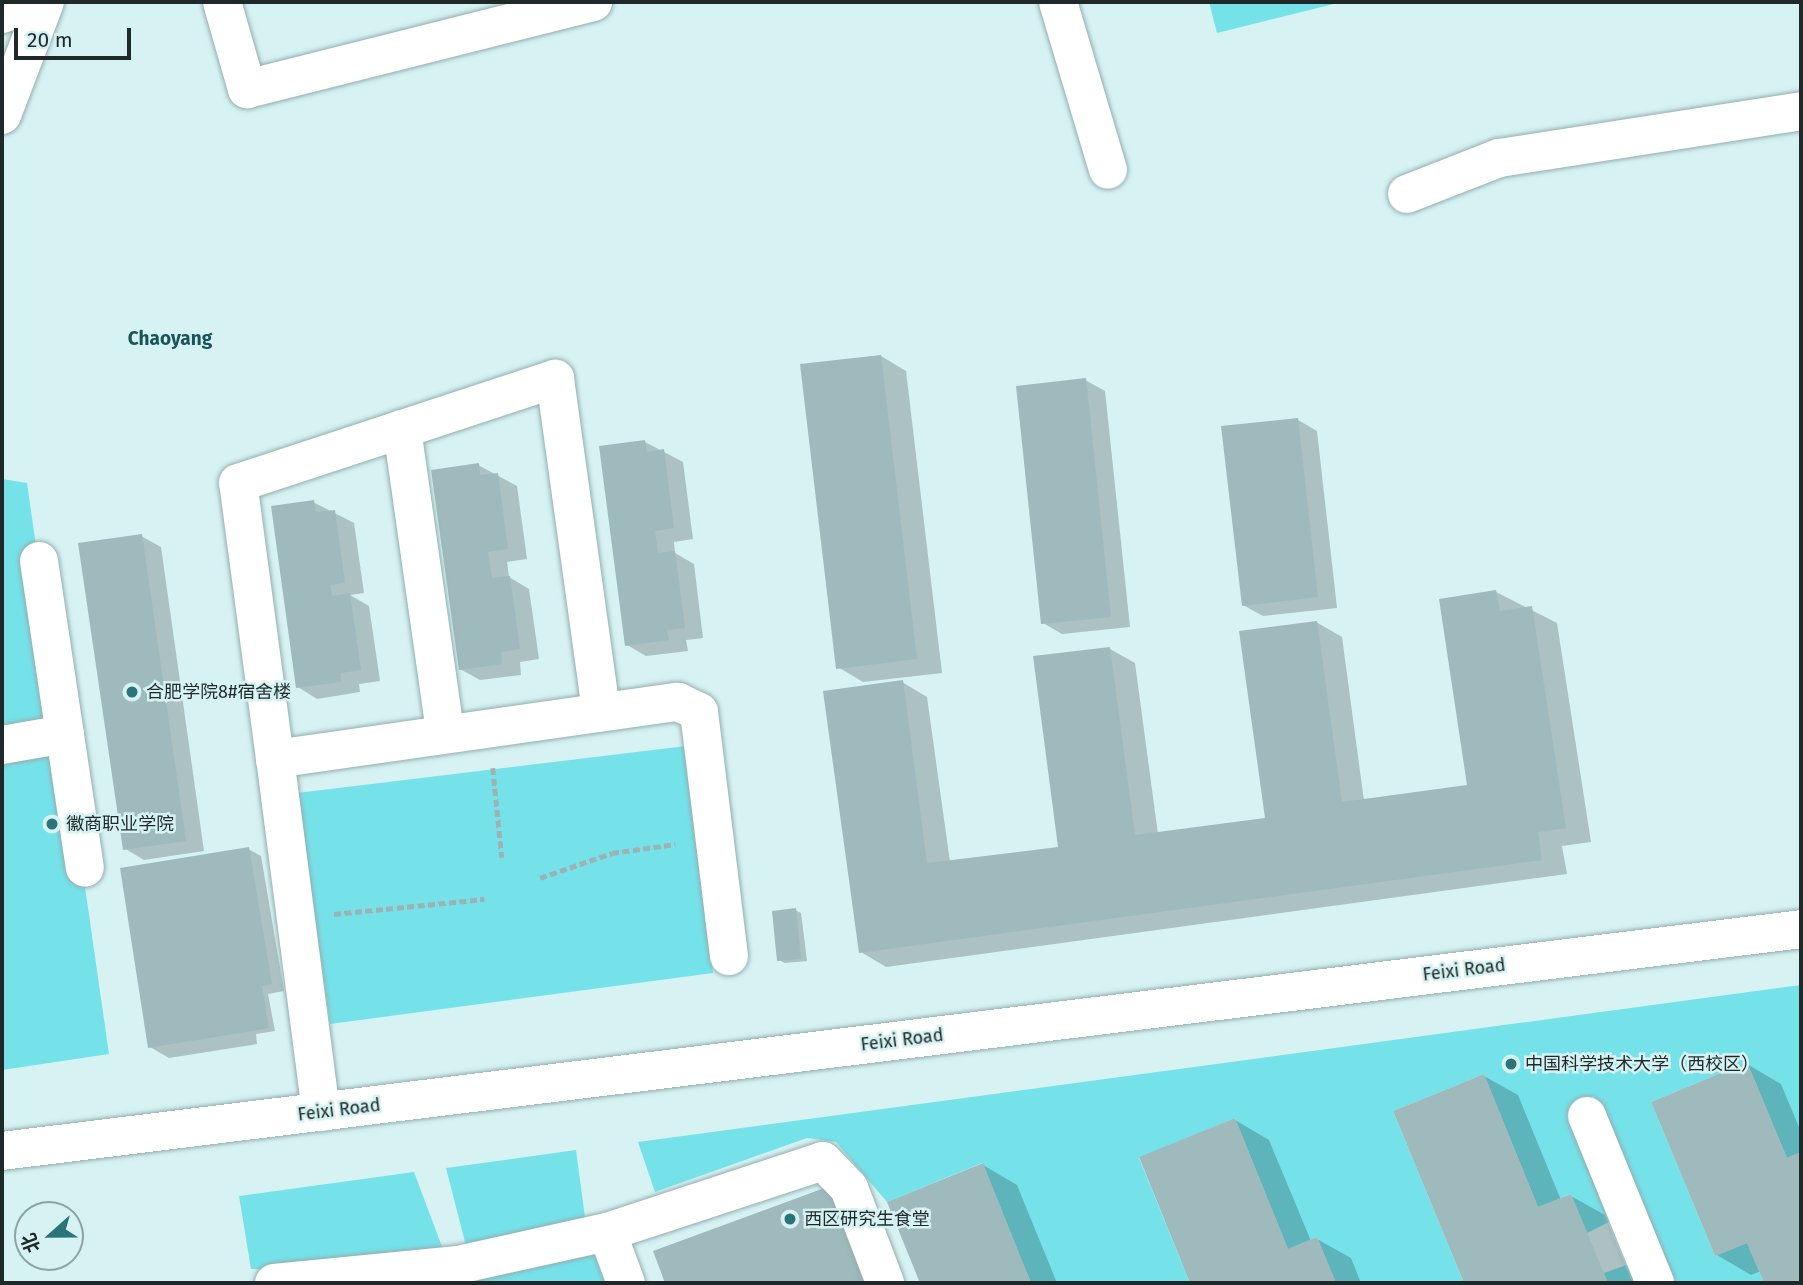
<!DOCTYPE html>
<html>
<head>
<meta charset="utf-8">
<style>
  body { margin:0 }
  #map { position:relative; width:1803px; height:1285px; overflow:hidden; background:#d6f2f3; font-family:"Fira Sans","Noto Sans SC",sans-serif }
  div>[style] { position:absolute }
  .green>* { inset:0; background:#75e2e9 }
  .shadow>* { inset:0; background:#0003 }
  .building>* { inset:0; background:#9fbabc }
  .path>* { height:4.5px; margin-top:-2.25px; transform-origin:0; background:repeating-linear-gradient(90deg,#9cb2b3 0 7px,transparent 0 10.5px) }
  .roads { filter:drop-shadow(0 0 2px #93adaf) drop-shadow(0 0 2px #93adaf) }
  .minor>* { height:38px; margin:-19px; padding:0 19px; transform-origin:19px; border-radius:19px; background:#fff }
  .major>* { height:38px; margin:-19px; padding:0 19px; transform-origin:19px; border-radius:19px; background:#fff }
  .dots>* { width:19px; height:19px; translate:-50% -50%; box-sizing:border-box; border:4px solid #d6f2f3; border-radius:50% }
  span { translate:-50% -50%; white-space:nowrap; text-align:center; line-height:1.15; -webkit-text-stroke:5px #d6f2f3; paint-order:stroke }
  .poi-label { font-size:18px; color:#1f292a }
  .left { translate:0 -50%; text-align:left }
  .street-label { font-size:18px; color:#1f292a }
  .neighbourhood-label { font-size:19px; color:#185458; font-weight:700 }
  .frame { position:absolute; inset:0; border:4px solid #1f292a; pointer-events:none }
  .north { position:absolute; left:14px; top:1201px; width:70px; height:70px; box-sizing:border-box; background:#d6f2f3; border:2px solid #8da2a3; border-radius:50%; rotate:249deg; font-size:19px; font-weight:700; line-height:28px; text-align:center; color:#1f292a }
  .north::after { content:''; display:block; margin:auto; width:24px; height:32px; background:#2b757a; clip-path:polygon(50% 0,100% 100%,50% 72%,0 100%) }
  .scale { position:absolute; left:14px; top:28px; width:117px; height:32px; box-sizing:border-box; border:4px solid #1f292a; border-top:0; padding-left:9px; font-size:21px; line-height:24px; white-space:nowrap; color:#1f292a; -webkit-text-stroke:5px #d6f2f3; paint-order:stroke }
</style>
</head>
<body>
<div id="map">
  <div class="green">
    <div style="clip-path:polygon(1209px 2px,1342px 2px,1217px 33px)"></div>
    <div style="clip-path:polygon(2px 479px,27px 483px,109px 1054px,2px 1070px)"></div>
    <div style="clip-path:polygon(686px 746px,713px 973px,330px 1024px,297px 793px)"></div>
    <div style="clip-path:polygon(1801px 985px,1801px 1152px,1787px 1158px,1747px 1062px,1651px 1102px,1715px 1256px,1747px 1243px,1764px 1283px,1671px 1283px,1593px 1096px,1574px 1105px,1617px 1218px,1587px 1233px,1571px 1194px,1538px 1207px,1484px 1074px,1393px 1111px,1464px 1283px,1336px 1283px,1317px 1237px,1288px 1249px,1235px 1118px,1139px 1158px,1190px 1283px,1031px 1283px,982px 1163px,887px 1202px,836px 1142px,807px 1138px,655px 1192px,638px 1142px)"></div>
    <div style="clip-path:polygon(576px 1150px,586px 1225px,467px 1250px,446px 1168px)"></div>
    <div style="clip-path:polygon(414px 1172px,444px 1252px,305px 1270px,251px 1269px,239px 1196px)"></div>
    <div style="clip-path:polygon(591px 1245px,605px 1283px,479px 1283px,475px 1273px)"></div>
    <div style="clip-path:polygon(1629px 1264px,1645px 1283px,1608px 1283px,1604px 1273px)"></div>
  </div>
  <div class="shadow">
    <div style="clip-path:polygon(881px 356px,906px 371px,942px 673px,863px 682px,838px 667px)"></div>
    <div style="clip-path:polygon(1085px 380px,1105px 391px,1130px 627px,1062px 634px,1043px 623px)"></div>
    <div style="clip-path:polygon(1298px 420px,1317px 431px,1337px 608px,1263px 616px,1243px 605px)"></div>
    <div style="clip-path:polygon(645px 442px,683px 462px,693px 539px,674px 542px,675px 553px,694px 564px,703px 638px,686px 640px,688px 651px,646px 656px,627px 645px)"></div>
    <div style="clip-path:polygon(478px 465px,517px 486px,527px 559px,507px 562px,509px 577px,529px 589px,539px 659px,520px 662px,521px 675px,480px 680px,460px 669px)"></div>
    <div style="clip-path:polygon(313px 502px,354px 523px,364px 593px,350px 595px,369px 606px,380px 681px,359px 684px,360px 692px,317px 699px,298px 687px)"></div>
    <div style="clip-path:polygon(141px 536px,161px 547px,204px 851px,144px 860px,124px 848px)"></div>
    <div style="clip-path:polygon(1496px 592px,1557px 623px,1591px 842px,1562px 846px,1567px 874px,886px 967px,861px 952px,902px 682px,927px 697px,950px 862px,1060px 848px,1110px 649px,1135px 663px,1158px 834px,1267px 819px,1316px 622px,1342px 637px,1364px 801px,1469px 787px)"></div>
    <div style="clip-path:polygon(248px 849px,261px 856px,284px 991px,268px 994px,275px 1031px,256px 1034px,257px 1044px,169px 1058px,150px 1047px)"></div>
    <div style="clip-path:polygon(795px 910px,801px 913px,807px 961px,785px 963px,779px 960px)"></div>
    <div style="clip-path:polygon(1747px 1064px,1781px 1084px,1801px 1132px,1801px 1283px,1766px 1283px,1761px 1271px,1751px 1275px,1717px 1255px)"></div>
    <div style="clip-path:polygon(1484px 1076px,1518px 1095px,1561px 1200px,1571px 1196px,1605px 1215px,1633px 1283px,1465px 1283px,1395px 1112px)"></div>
    <div style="clip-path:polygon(1235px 1120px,1269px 1140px,1311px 1241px,1317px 1239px,1351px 1258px,1361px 1283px,1192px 1283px,1141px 1158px)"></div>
    <div style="clip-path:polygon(983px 1165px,1017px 1185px,1057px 1283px,922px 1283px,889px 1203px)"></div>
    <div style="clip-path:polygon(827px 1188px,840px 1196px,875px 1283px,667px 1283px,655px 1252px)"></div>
  </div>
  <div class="building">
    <div style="clip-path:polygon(881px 355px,917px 659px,836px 669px,800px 364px)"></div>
    <div style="clip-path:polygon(1086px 378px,1111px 617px,1041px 624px,1016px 386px)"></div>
    <div style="clip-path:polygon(1298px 418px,1318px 597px,1242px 606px,1221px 426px)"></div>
    <div style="clip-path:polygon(645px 440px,647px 452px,664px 449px,674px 528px,655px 531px,658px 553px,675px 551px,685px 628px,667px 630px,669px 640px,625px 646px,599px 446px)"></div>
    <div style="clip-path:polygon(479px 463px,480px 475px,498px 473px,508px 549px,488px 552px,492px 578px,510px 576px,520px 649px,501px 652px,502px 664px,459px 670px,431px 470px)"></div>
    <div style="clip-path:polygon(314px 500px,316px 512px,335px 510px,345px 583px,330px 585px,332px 596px,350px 593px,361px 670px,341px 673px,341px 682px,296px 688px,271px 506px)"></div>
    <div style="clip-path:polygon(142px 534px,186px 841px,123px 850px,78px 543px)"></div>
    <div style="clip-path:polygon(1496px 590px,1500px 611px,1532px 606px,1566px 828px,1538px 832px,1542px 860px,859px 953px,823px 691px,903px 680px,927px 863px,1058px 847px,1033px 656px,1110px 647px,1135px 835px,1265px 818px,1239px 631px,1317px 621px,1342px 802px,1467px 785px,1439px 599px)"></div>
    <div style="clip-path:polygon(249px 847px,272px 984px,262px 986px,269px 1028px,148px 1048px,120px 868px)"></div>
    <div style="clip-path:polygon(796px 908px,801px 959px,777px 961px,772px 911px)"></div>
    <div style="clip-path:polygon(1747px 1062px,1787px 1158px,1801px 1152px,1801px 1283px,1764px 1283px,1747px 1243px,1715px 1256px,1651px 1102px)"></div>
    <div style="clip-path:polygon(1484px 1074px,1538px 1207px,1571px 1194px,1608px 1283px,1464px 1283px,1393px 1111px)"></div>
    <div style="clip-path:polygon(1235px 1118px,1288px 1249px,1317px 1237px,1336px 1283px,1190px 1283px,1139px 1157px)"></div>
    <div style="clip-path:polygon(983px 1163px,1031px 1283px,920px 1283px,887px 1202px)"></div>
    <div style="clip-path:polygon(827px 1187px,865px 1283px,665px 1283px,653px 1251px)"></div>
  </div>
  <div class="path">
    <div style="left:493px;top:768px;width:90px;rotate:84.3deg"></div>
    <div style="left:540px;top:878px;width:76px;rotate:-19.1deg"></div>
    <div style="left:612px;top:853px;width:64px;rotate:-8.1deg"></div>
    <div style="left:334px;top:914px;width:151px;rotate:-5.7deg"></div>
  </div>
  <div class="roads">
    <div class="minor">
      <div style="left:222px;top:2px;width:91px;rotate:74deg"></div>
      <div style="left:247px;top:89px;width:357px;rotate:-14.1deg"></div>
      <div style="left:1058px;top:2px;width:175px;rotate:73.4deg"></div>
      <div style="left:2px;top:14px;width:36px;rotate:-19deg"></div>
      <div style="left:2px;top:115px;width:121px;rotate:-69.2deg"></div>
      <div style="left:1407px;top:194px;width:99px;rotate:-21.4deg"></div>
      <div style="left:1499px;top:158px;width:306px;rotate:-8.8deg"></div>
      <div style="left:402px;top:429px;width:307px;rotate:81.9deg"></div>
      <div style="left:39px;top:561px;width:310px;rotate:81.5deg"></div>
      <div style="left:2px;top:745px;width:64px;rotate:-9.9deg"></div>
      <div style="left:275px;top:759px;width:278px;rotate:-97.6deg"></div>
      <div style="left:238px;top:483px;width:334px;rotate:-18.2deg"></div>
      <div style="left:555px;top:379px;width:334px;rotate:82.1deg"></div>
      <div style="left:321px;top:1112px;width:356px;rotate:-97.4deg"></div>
      <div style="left:275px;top:759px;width:407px;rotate:-8.1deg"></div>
      <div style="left:678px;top:702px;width:23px;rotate:25deg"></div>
      <div style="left:699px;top:712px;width:246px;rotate:83deg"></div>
      <div style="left:1587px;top:1116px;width:180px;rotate:67.8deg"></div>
      <div style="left:274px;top:1283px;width:185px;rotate:-5.6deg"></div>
      <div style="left:458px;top:1265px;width:153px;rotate:-12.5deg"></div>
      <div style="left:626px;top:1283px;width:54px;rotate:-110.4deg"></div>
      <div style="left:607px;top:1232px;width:227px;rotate:-18.2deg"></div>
      <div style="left:823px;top:1161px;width:37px;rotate:46deg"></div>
      <div style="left:849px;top:1188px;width:102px;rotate:69.2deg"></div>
    </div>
    <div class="major">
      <div style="left:2px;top:1151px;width:1813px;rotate:-7.03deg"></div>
    </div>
  </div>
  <div class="dots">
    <div style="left:132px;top:692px;background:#2b757a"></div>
    <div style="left:52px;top:824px;background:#2b757a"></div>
    <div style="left:1511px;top:1064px;background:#2b757a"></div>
    <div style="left:790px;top:1219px;background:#2b757a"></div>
  </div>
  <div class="poi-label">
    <span class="left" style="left:146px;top:692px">合肥学院8#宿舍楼</span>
    <span class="left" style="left:66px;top:824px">徽商职业学院</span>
    <span class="left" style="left:1525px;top:1064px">中国科学技术大学（西校区）</span>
    <span class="left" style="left:804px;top:1219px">西区研究生食堂</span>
  </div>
  <div class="street-label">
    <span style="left:1464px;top:970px;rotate:-7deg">Feixi Road</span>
    <span style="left:902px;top:1040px;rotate:-7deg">Feixi Road</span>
    <span style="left:339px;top:1110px;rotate:-7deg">Feixi Road</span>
  </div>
  <div class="neighbourhood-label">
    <span style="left:170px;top:339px">Chaoyang</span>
  </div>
  <div class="frame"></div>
  <div class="north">北</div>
  <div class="scale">20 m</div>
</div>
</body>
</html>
